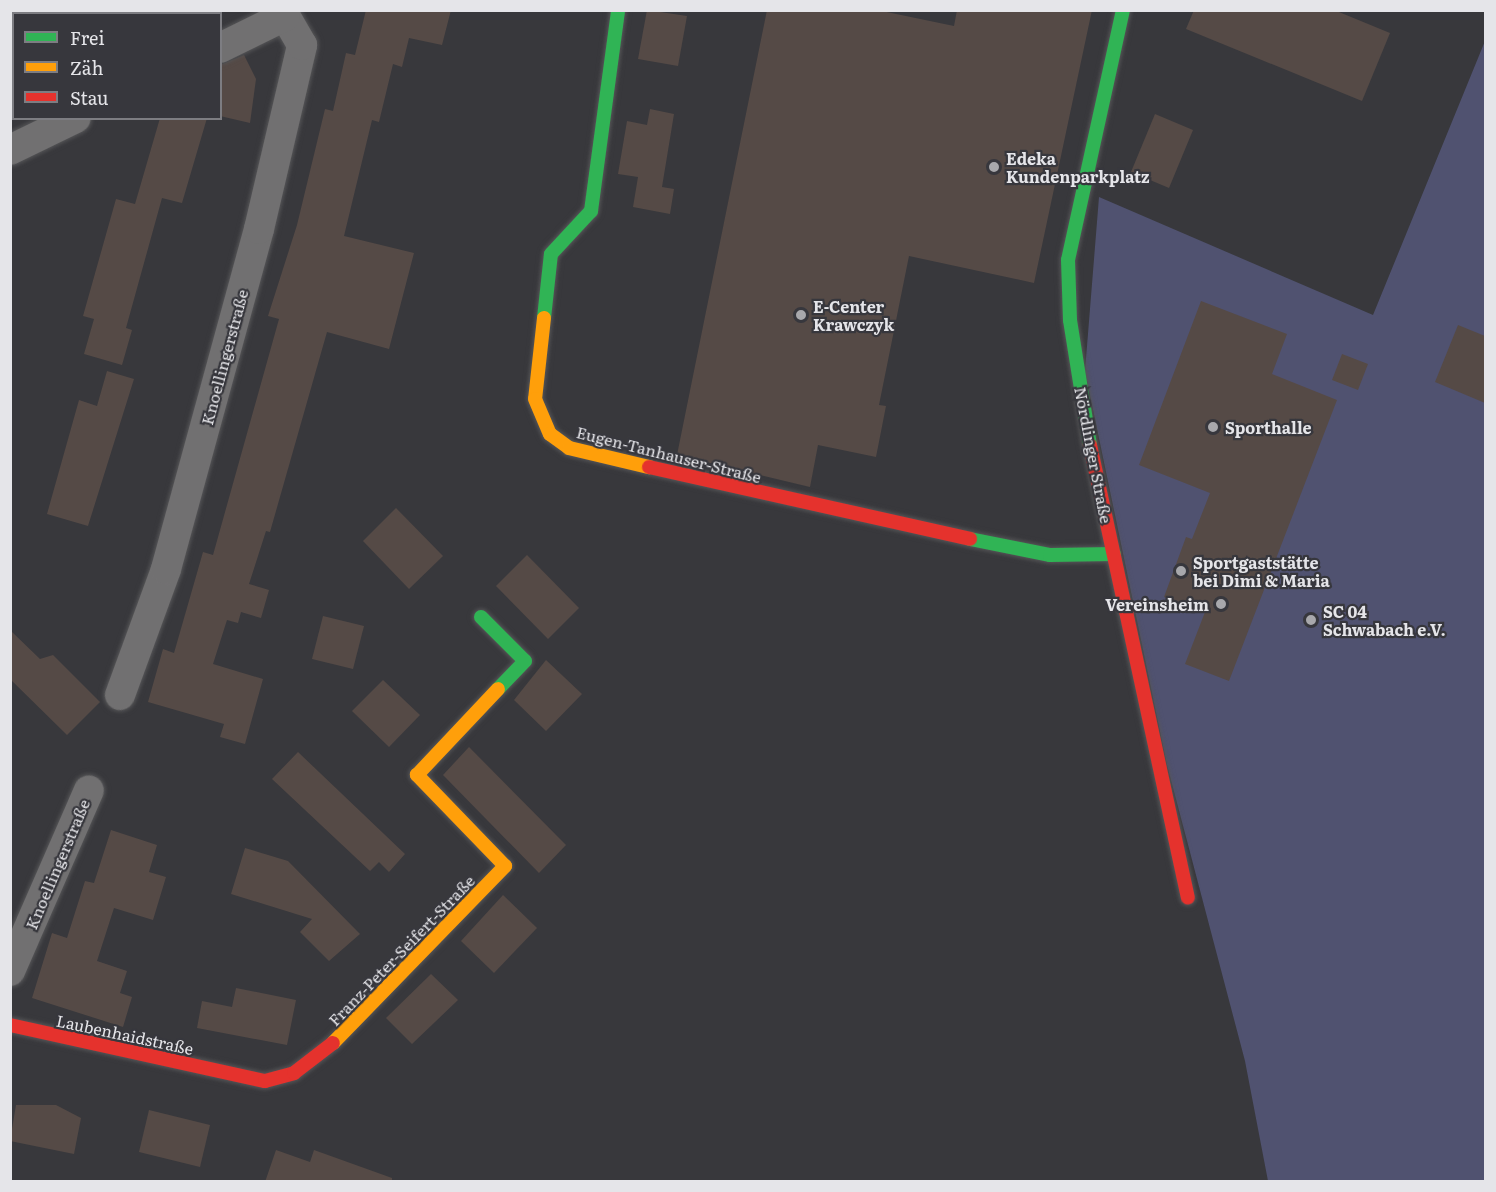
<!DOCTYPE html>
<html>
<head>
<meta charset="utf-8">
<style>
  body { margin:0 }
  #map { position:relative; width:1496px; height:1192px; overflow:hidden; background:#38383c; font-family:Literata,serif }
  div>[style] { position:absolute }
  .green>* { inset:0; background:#505270 }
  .building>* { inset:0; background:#554a46 }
  .roads { filter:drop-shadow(0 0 2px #555557) drop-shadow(0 0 2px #555557) }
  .street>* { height:30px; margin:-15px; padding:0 15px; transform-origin:15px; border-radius:15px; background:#717071 }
  .fast>* { height:14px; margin:-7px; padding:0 7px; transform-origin:7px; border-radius:7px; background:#30b455 }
  .slow>* { height:14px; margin:-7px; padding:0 7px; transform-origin:7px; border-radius:7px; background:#ff9f0a }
  .jam>* { height:14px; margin:-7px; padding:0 7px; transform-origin:7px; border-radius:7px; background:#e5322d }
  .dots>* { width:16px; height:16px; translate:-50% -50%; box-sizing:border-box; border:3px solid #37373d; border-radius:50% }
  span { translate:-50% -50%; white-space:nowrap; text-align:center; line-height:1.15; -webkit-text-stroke:4.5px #37373d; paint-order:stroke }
  .poi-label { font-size:16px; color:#e5e5e9; font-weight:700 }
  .left { translate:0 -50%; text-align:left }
  .right { translate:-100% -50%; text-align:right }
  .street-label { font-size:16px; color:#e5e5e9 }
  .frame { position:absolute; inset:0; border:12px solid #e5e5e9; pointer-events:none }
  .legend { position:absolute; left:12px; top:12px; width:210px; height:108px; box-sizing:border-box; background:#37373d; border:2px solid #7d7d82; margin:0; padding:8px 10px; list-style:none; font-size:18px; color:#e5e5e9 }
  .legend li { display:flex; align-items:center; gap:12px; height:30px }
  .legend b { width:30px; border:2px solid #7d7d82 }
</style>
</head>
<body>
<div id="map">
  <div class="green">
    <div style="clip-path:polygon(1485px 41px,1485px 1181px,1268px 1181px,1245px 1061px,1167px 765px,1085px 371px,1099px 197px,1373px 315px)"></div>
  </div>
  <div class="building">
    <div style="clip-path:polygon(366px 10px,451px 10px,442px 45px,409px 38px,402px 67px,393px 64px,379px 122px,372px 120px,344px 236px,414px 253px,389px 349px,327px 332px,270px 532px,266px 531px,249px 584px,269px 590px,261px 618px,241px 612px,238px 623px,227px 620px,213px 664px,263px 679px,245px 744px,220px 737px,224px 724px,148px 702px,163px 649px,174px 653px,203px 552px,213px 555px,279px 319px,268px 316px,297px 225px,325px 109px,333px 111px,346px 53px,355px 55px)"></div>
    <div style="clip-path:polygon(647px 10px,687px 16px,678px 66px,638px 59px)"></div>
    <div style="clip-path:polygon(767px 10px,877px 10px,954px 26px,957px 10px,1092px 10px,1034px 283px,909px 256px,879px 405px,886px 406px,876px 457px,818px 445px,810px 487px,677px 455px)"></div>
    <div style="clip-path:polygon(1194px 10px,1334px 10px,1390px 33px,1362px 101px,1186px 29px)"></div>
    <div style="clip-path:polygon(244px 55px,256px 79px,250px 123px,220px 116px,220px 65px)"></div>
    <div style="clip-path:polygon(650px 109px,674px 114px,662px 187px,674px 189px,670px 214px,633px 207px,638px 177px,618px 174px,627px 121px,647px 125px)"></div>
    <div style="clip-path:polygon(1155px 114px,1193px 130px,1169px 188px,1131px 172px)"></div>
    <div style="clip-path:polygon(160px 118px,207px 118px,182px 203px,162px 198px,126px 328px,132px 330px,122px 365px,84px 354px,94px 319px,83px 316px,116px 199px,135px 204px)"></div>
    <div style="clip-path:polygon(1201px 301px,1287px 334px,1272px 374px,1337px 400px,1229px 681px,1185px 664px,1205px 612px,1164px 597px,1186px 537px,1192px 539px,1210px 493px,1139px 465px)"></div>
    <div style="clip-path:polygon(1458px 325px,1485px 336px,1485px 403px,1435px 382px)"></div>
    <div style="clip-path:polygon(1342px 354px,1368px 364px,1358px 390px,1332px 380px)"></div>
    <div style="clip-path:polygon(107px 371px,134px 379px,88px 526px,47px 514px,79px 400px,97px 406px)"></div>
    <div style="clip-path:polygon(396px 508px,443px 556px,409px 589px,363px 541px)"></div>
    <div style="clip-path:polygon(527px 555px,579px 608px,548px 639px,496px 586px)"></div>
    <div style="clip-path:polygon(323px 616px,364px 626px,353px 669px,312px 659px)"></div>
    <div style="clip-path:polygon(10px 630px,40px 659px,53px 655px,100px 702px,67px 735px,10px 679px)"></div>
    <div style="clip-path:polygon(546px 660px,582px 694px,546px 731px,514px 700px)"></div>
    <div style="clip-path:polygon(383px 680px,420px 715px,389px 747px,352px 711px)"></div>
    <div style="clip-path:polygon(469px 747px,566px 845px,539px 873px,443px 775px)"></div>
    <div style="clip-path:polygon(298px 752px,405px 854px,389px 872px,379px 862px,370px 871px,272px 779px)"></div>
    <div style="clip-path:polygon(111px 830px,157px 845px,149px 872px,166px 877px,153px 920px,114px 908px,97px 961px,127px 971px,120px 993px,132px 997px,123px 1027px,32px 998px,52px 933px,67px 938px,85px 881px,94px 883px)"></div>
    <div style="clip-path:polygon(245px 848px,288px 861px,360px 934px,329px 961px,300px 932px,312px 919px,231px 894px)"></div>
    <div style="clip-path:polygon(503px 895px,537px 928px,494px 973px,461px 941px)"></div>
    <div style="clip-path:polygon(431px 974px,458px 1000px,412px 1044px,386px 1018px)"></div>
    <div style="clip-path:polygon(236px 988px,296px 1000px,287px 1045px,197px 1028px,202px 1001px,232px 1007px)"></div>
    <div style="clip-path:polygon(16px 1105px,56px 1105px,81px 1118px,74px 1154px,10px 1141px)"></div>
    <div style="clip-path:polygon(149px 1110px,210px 1125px,200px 1167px,139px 1152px)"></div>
    <div style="clip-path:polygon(276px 1150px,310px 1162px,314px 1150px,392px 1178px,392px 1182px,265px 1182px)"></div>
  </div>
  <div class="roads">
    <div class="street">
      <div style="left:10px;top:150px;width:73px;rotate:-25.9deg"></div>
      <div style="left:120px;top:695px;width:134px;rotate:-69.9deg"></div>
      <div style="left:166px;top:569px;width:352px;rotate:-74.7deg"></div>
      <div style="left:259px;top:229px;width:189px;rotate:-76.8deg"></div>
      <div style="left:302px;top:45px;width:34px;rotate:-120deg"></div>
      <div style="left:285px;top:16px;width:72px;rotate:153.8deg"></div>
      <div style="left:10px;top:971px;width:197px;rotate:-66.4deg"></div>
    </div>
    <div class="fast">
      <div style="left:123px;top:14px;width:7px;rotate:-34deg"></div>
      <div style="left:10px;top:65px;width:4px;rotate:-14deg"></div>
      <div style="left:544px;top:318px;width:64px;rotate:-83.8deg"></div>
      <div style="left:551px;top:254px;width:59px;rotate:-47.1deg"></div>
      <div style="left:591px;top:211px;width:203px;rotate:-82.3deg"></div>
      <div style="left:1090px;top:445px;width:127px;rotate:-99.1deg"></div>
      <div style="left:1070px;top:320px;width:60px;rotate:-91.9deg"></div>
      <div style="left:1068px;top:260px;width:256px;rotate:-77.6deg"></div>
      <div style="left:970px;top:539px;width:82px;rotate:11.3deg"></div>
      <div style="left:1050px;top:555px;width:64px;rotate:-0.9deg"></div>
      <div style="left:481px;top:617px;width:62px;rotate:45deg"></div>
      <div style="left:525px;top:661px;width:39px;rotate:134deg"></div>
    </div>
    <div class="slow">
      <div style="left:544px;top:318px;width:81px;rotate:96.3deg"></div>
      <div style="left:535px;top:399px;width:38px;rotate:67deg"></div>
      <div style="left:550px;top:434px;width:24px;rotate:36deg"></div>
      <div style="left:569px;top:448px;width:82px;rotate:13.4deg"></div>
      <div style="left:333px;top:1043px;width:247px;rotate:-45.8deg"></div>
      <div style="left:505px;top:866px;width:127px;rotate:-134deg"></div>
      <div style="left:417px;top:775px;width:118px;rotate:-46.7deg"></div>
    </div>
    <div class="jam">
      <div style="left:1090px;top:445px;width:463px;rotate:77.8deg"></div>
      <div style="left:649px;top:467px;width:329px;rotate:12.6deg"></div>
      <div style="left:10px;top:1025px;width:261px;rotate:12.4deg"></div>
      <div style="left:265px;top:1081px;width:30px;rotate:-15deg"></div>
      <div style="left:294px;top:1073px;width:49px;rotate:-37.6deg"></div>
    </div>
  </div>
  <div class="dots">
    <div style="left:994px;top:167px;background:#a8a8ac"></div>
    <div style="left:801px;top:315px;background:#a8a8ac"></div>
    <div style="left:1213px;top:427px;background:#a8a8ac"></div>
    <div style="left:1181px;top:571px;background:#a8a8ac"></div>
    <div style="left:1221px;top:604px;background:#a8a8ac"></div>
    <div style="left:1311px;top:620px;background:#a8a8ac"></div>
  </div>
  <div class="poi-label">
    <span class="left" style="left:1006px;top:167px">Edeka<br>Kundenparkplatz</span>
    <span class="left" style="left:813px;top:315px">E-Center<br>Krawczyk</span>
    <span class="left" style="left:1225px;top:427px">Sporthalle</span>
    <span class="left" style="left:1193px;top:571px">Sportgaststätte<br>bei Dimi &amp; Maria</span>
    <span class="right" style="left:1209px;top:604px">Vereinsheim</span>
    <span class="left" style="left:1323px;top:620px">SC 04<br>Schwabach e.V.</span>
  </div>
  <div class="street-label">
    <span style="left:224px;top:357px;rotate:-75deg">Knoellingerstraße</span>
    <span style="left:669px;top:454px;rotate:14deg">Eugen-Tanhauser-Straße</span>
    <span style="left:1094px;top:455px;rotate:79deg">Nördlinger Straße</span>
    <span style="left:57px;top:864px;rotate:-67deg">Knoellingerstraße</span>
    <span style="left:401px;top:950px;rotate:-46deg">Franz-Peter-Seifert-Straße</span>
    <span style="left:125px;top:1034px;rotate:12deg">Laubenhaidstraße</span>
  </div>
  <div class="frame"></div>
  <ul class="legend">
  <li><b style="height:8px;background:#30b455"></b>Frei</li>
  <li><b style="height:8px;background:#ff9f0a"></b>Zäh</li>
  <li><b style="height:8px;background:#e5322d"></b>Stau</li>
  </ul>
</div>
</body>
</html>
